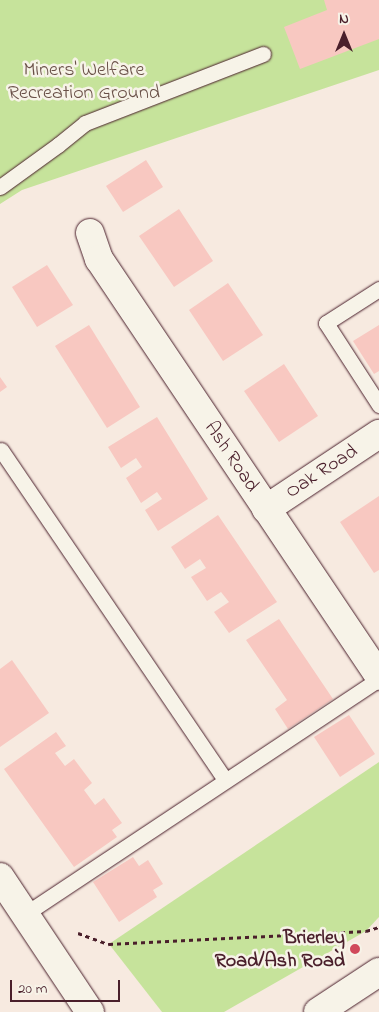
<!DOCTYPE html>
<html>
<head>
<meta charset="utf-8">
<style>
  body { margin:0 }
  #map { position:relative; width:379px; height:1012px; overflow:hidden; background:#f7eae0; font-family:"Indie Flower",sans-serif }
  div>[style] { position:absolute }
  .green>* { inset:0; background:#c6e39b }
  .building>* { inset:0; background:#f8c8c1 }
  .path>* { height:3px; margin-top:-1.5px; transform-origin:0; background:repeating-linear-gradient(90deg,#4a1f2b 0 4px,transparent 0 8px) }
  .roads { filter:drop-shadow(0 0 1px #4a1f2b) drop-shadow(0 0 1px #4a1f2b) }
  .service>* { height:15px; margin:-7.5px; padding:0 7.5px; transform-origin:7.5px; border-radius:7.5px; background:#f7f3e8 }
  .minor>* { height:28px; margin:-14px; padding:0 14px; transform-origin:14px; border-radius:14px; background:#f7f3e8 }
  .tertiary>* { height:28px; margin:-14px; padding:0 14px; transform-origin:14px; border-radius:14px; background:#f7f3e8 }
  .dots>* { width:14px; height:14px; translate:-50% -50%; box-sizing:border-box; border:2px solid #f7f3e8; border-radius:50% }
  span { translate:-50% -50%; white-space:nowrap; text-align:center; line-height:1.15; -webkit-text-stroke:5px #f7f3e8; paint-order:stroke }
  .park-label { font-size:20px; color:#695047 }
  .street-label { font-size:20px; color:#4a1f2b }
  .poi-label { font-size:20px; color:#4a1f2b; font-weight:700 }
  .right { translate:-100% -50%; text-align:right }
  .north { position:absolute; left:319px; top:10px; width:50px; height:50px; -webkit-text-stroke:4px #f7f3e8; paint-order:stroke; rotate:0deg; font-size:14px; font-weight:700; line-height:20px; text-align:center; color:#4a1f2b }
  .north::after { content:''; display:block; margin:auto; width:18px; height:22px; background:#4a1f2b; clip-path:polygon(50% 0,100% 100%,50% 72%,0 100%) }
  .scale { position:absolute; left:10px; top:980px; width:110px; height:22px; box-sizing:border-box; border:2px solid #4a1f2b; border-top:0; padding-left:6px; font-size:15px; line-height:18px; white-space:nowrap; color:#4a1f2b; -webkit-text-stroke:4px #f7f3e8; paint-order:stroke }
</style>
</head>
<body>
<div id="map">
  <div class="green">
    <div style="clip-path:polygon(0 0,379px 0,379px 70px,22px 190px,0 204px)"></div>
    <div style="clip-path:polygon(379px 762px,379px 917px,366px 931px,224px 1012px,162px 1012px,109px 944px)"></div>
  </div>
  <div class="building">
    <div style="clip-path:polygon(324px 0,379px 0,379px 39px,300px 69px,284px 27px,327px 10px)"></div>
    <div style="clip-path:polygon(146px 160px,163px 187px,123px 212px,106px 186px)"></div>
    <div style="clip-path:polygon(179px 209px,213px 261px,174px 287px,139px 236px)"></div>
    <div style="clip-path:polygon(47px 265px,73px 305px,37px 327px,12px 287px)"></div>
    <div style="clip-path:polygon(228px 283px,263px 335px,223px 361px,189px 310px)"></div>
    <div style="clip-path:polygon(89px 325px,140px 407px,107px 428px,55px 346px)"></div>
    <div style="clip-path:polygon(379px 325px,379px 371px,374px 374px,353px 341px)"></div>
    <div style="clip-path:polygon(284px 364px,318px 416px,279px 442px,244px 391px)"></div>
    <div style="clip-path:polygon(0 377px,7px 387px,0 392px)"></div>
    <div style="clip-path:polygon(157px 417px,208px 499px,158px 531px,145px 510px,162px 499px,157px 492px,141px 503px,126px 478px,142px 467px,136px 458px,121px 468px,108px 447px)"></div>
    <div style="clip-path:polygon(379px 496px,379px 570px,374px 573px,340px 522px)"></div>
    <div style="clip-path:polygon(218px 515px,277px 602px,229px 633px,214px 612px,229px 602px,221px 592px,207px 601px,191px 577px,206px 568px,200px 559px,185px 569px,171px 547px)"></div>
    <div style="clip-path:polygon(279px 619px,333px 699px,288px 729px,275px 709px,287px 700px,246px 640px)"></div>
    <div style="clip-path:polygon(12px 660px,49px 713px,0 747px,0 669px)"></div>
    <div style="clip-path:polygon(349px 715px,375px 754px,340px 777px,314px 737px)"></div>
    <div style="clip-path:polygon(56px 732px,66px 746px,55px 753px,65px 766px,74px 759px,92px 783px,84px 790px,95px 805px,104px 798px,122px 823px,112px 830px,117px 837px,74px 867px,4px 769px)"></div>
    <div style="clip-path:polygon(133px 857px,139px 866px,148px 860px,163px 884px,153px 890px,157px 897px,119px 922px,93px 882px)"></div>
  </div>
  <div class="path">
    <div style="left:78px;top:933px;width:33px;rotate:20deg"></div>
    <div style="left:109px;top:944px;width:257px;rotate:-2.9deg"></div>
    <div style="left:366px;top:931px;width:14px;rotate:-17deg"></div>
  </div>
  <div class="roads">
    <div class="service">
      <div style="left:0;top:187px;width:72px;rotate:-35.9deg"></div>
      <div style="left:58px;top:145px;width:35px;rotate:-39deg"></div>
      <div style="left:85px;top:123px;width:191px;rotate:-21.2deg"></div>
      <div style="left:379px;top:289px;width:63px;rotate:147.3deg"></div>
      <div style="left:326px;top:323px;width:98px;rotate:57.1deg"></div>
      <div style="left:1px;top:450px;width:399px;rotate:55.8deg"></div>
      <div style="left:25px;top:914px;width:425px;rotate:-33.6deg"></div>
    </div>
    <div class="minor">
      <div style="left:90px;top:233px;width:28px;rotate:71deg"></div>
      <div style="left:99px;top:259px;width:502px;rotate:56.12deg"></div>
      <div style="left:266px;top:509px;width:136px;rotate:-33.6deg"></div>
    </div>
    <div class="tertiary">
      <div style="left:0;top:877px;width:162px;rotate:56.3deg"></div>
      <div style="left:318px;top:1012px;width:73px;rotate:-33.3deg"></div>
    </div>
  </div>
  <div class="dots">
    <div style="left:355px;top:949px;background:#d1495b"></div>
  </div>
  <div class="park-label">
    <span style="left:84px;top:82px">Miners' Welfare<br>Recreation Ground</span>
  </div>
  <div class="street-label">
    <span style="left:231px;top:457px;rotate:56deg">Ash Road</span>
    <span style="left:322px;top:472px;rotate:-33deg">Oak Road</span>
  </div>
  <div class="poi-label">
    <span class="right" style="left:345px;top:950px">Brierley<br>Road/Ash Road</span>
  </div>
  <div class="north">N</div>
  <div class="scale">20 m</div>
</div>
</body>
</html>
